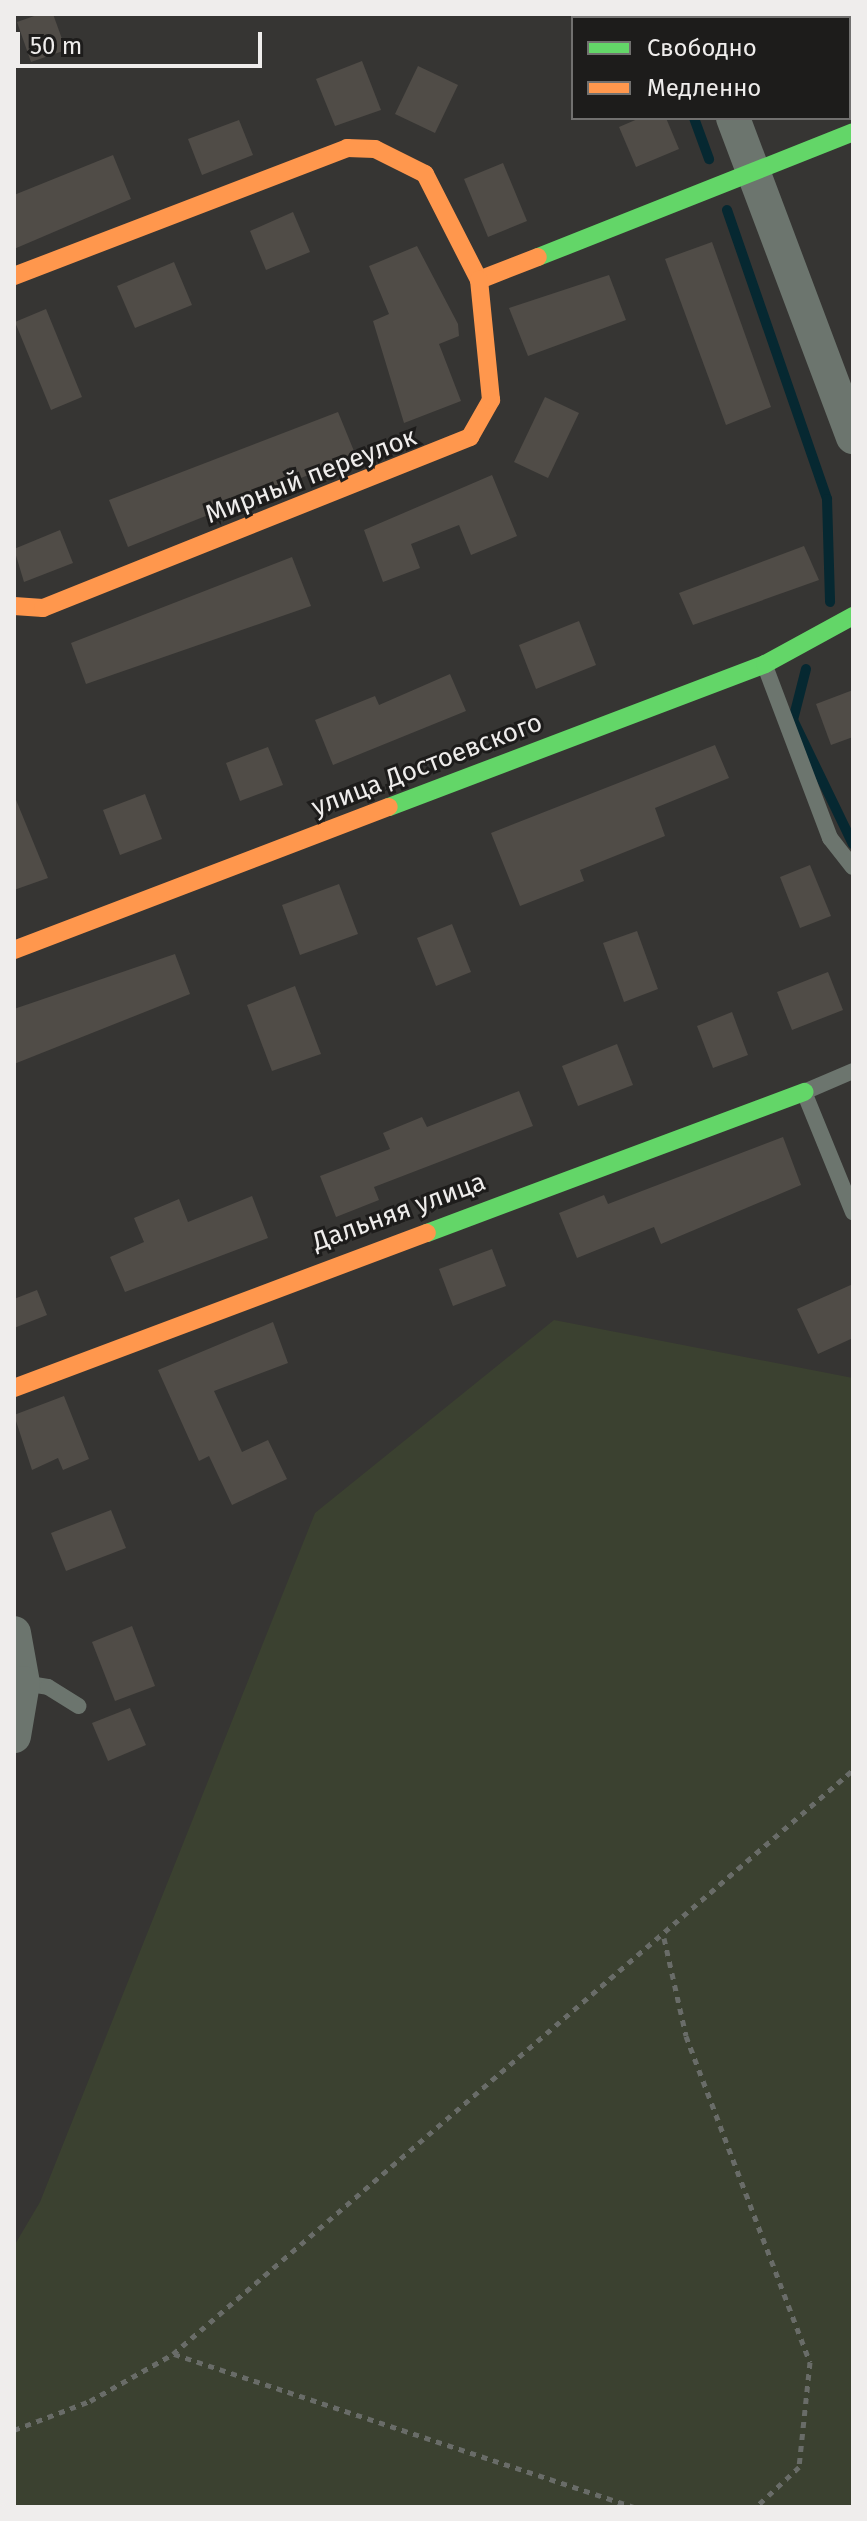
<!DOCTYPE html>
<html>
<head>
<meta charset="utf-8">
<style>
  body { margin:0 }
  #map { position:relative; width:867px; height:2521px; overflow:hidden; background:#363533; font-family:"Fira Sans",sans-serif }
  div>[style] { position:absolute }
  .green>* { inset:0; background:#3b4130 }
  .stream>* { height:10px; margin:-5px; padding:0 5px; transform-origin:5px; border-radius:5px; background:#062831 }
  .building>* { inset:0; background:#504c47 }
  .path>* { height:5px; margin-top:-2.5px; transform-origin:0; background:repeating-linear-gradient(90deg,#696c68 0 6px,transparent 0 12px) }
  .lane>* { height:16px; margin:-8px; padding:0 8px; transform-origin:8px; border-radius:8px; background:#6c756e }
  .street>* { height:34px; margin:-17px; padding:0 17px; transform-origin:17px; border-radius:17px; background:#6c756e }
  .fast>* { height:18px; margin:-9px; padding:0 9px; transform-origin:9px; border-radius:9px; background:#63d668 }
  .slow>* { height:18px; margin:-9px; padding:0 9px; transform-origin:9px; border-radius:9px; background:#ff974d }
  span { translate:-50% -50%; white-space:nowrap; text-align:center; line-height:1.15; -webkit-text-stroke:6px #1d1c1b; paint-order:stroke }
  .street-label { font-size:26px; color:#efedec }
  .frame { position:absolute; inset:0; border:16px solid #efedec; pointer-events:none }
  .legend { position:absolute; left:571px; top:16px; width:280px; height:104px; box-sizing:border-box; background:#1d1c1b; border:2px solid #71706f; margin:0; padding:10px 14px; list-style:none; font-size:24px; color:#efedec }
  .legend li { display:flex; align-items:center; gap:16px; height:40px }
  .legend b { width:40px; border:2px solid #71706f }
  .scale { position:absolute; left:16px; top:32px; width:246px; height:36px; box-sizing:border-box; border:4px solid #efedec; border-top:0; padding-left:10px; font-size:24px; line-height:28px; white-space:nowrap; color:#efedec; -webkit-text-stroke:6px #1d1c1b; paint-order:stroke }
</style>
</head>
<body>
<div id="map">
  <div class="green">
    <div style="clip-path:polygon(554px 1320px,853px 1378px,853px 2507px,14px 2507px,14px 2246px,40px 2202px,315px 1513px)"></div>
  </div>
  <div class="stream">
    <div style="left:658px;top:14px;width:4px;rotate:76deg"></div>
    <div style="left:694px;top:118px;width:44px;rotate:69.9deg"></div>
    <div style="left:727px;top:210px;width:306px;rotate:70.9deg"></div>
    <div style="left:827px;top:499px;width:103px;rotate:88.3deg"></div>
    <div style="left:806px;top:669px;width:53px;rotate:104.3deg"></div>
    <div style="left:793px;top:720px;width:138px;rotate:64.2deg"></div>
  </div>
  <div class="building">
    <div style="clip-path:polygon(40px 14px,53px 14px,66px 50px,31px 62px,17px 22px)"></div>
    <div style="clip-path:polygon(362px 61px,381px 110px,335px 126px,316px 79px)"></div>
    <div style="clip-path:polygon(418px 66px,458px 85px,435px 133px,395px 114px)"></div>
    <div style="clip-path:polygon(640px 118px,666px 118px,679px 149px,636px 167px,619px 127px)"></div>
    <div style="clip-path:polygon(239px 120px,253px 155px,202px 175px,188px 139px)"></div>
    <div style="clip-path:polygon(113px 155px,131px 199px,14px 249px,14px 195px)"></div>
    <div style="clip-path:polygon(503px 163px,527px 221px,488px 237px,464px 179px)"></div>
    <div style="clip-path:polygon(293px 212px,310px 252px,266px 270px,250px 231px)"></div>
    <div style="clip-path:polygon(712px 242px,771px 407px,726px 425px,665px 259px)"></div>
    <div style="clip-path:polygon(417px 246px,458px 324px,459px 336px,439px 344px,461px 401px,404px 423px,373px 321px,389px 314px,369px 266px)"></div>
    <div style="clip-path:polygon(174px 262px,192px 305px,135px 328px,117px 286px)"></div>
    <div style="clip-path:polygon(609px 275px,626px 320px,528px 356px,509px 308px)"></div>
    <div style="clip-path:polygon(46px 309px,82px 397px,51px 410px,15px 322px)"></div>
    <div style="clip-path:polygon(545px 397px,579px 413px,548px 478px,514px 462px)"></div>
    <div style="clip-path:polygon(338px 412px,356px 456px,128px 547px,109px 500px)"></div>
    <div style="clip-path:polygon(492px 475px,517px 536px,471px 555px,459px 525px,411px 544px,420px 568px,383px 582px,364px 530px)"></div>
    <div style="clip-path:polygon(60px 530px,73px 563px,24px 582px,14px 549px)"></div>
    <div style="clip-path:polygon(804px 546px,819px 580px,693px 625px,679px 593px)"></div>
    <div style="clip-path:polygon(292px 557px,311px 606px,86px 684px,71px 643px)"></div>
    <div style="clip-path:polygon(579px 621px,596px 665px,536px 689px,519px 645px)"></div>
    <div style="clip-path:polygon(450px 674px,466px 711px,333px 765px,315px 720px,375px 696px,379px 705px)"></div>
    <div style="clip-path:polygon(853px 690px,853px 737px,831px 745px,816px 704px)"></div>
    <div style="clip-path:polygon(715px 745px,729px 778px,655px 808px,665px 836px,580px 870px,584px 881px,520px 906px,491px 833px)"></div>
    <div style="clip-path:polygon(268px 747px,283px 785px,240px 801px,226px 763px)"></div>
    <div style="clip-path:polygon(145px 794px,162px 839px,120px 855px,103px 810px)"></div>
    <div style="clip-path:polygon(14px 795px,48px 878px,14px 890px)"></div>
    <div style="clip-path:polygon(810px 865px,831px 916px,800px 928px,780px 877px)"></div>
    <div style="clip-path:polygon(339px 884px,358px 934px,300px 955px,282px 905px)"></div>
    <div style="clip-path:polygon(452px 924px,471px 972px,436px 986px,417px 938px)"></div>
    <div style="clip-path:polygon(637px 931px,658px 989px,624px 1002px,603px 943px)"></div>
    <div style="clip-path:polygon(175px 954px,190px 994px,14px 1064px,14px 1009px)"></div>
    <div style="clip-path:polygon(828px 972px,843px 1010px,792px 1030px,777px 992px)"></div>
    <div style="clip-path:polygon(295px 986px,321px 1054px,272px 1071px,247px 1005px)"></div>
    <div style="clip-path:polygon(732px 1012px,748px 1055px,713px 1068px,697px 1026px)"></div>
    <div style="clip-path:polygon(617px 1044px,633px 1085px,578px 1106px,562px 1066px)"></div>
    <div style="clip-path:polygon(519px 1091px,533px 1126px,374px 1187px,379px 1200px,336px 1217px,320px 1176px,390px 1149px,383px 1133px,422px 1117px,427px 1127px)"></div>
    <div style="clip-path:polygon(783px 1137px,801px 1185px,661px 1244px,654px 1227px,577px 1258px,559px 1213px,604px 1195px,608px 1204px)"></div>
    <div style="clip-path:polygon(252px 1196px,268px 1238px,125px 1292px,110px 1257px,144px 1242px,134px 1218px,179px 1199px,188px 1222px)"></div>
    <div style="clip-path:polygon(492px 1249px,506px 1286px,453px 1306px,439px 1269px)"></div>
    <div style="clip-path:polygon(853px 1284px,853px 1338px,818px 1354px,797px 1309px)"></div>
    <div style="clip-path:polygon(37px 1290px,47px 1315px,14px 1328px,14px 1299px)"></div>
    <div style="clip-path:polygon(273px 1322px,288px 1363px,214px 1391px,242px 1452px,268px 1440px,287px 1479px,232px 1505px,209px 1456px,199px 1461px,158px 1370px)"></div>
    <div style="clip-path:polygon(64px 1396px,89px 1459px,63px 1470px,58px 1458px,32px 1470px,14px 1415px)"></div>
    <div style="clip-path:polygon(111px 1510px,126px 1548px,66px 1571px,51px 1533px)"></div>
    <div style="clip-path:polygon(132px 1626px,155px 1686px,115px 1701px,92px 1642px)"></div>
    <div style="clip-path:polygon(130px 1708px,146px 1745px,108px 1761px,92px 1723px)"></div>
  </div>
  <div class="path">
    <div style="left:664px;top:1938px;width:100px;rotate:77.3deg"></div>
    <div style="left:686px;top:2036px;width:349px;rotate:69.2deg"></div>
    <div style="left:810px;top:2362px;width:106px;rotate:96deg"></div>
    <div style="left:799px;top:2467px;width:59px;rotate:137.1deg"></div>
    <div style="left:174px;top:2354px;width:485px;rotate:18.4deg"></div>
    <div style="left:14px;top:2430px;width:81px;rotate:-20.9deg"></div>
    <div style="left:90px;top:2401px;width:95px;rotate:-29.5deg"></div>
    <div style="left:173px;top:2354px;width:896px;rotate:-40.66deg"></div>
  </div>
  <div class="lane">
    <div style="left:765px;top:666px;width:184px;rotate:69.3deg"></div>
    <div style="left:830px;top:838px;width:37px;rotate:52deg"></div>
    <div style="left:853px;top:1071px;width:53px;rotate:156.8deg"></div>
    <div style="left:804px;top:1092px;width:130px;rotate:67.8deg"></div>
    <div style="left:23px;top:1683px;width:25px;rotate:9deg"></div>
    <div style="left:48px;top:1687px;width:36px;rotate:32deg"></div>
  </div>
  <div class="street">
    <div style="left:693px;top:14px;width:4px;rotate:76deg"></div>
    <div style="left:733px;top:118px;width:341px;rotate:69.4deg"></div>
    <div style="left:14px;top:1633px;width:51px;rotate:79.8deg"></div>
    <div style="left:23px;top:1683px;width:54px;rotate:99.6deg"></div>
  </div>
  <div class="fast">
    <div style="left:538px;top:257px;width:339px;rotate:-21.6deg"></div>
    <div style="left:389px;top:807px;width:402px;rotate:-20.8deg"></div>
    <div style="left:765px;top:664px;width:100px;rotate:-28.6deg"></div>
    <div style="left:427px;top:1233px;width:403px;rotate:-20.5deg"></div>
  </div>
  <div class="slow">
    <div style="left:14px;top:276px;width:357px;rotate:-21deg"></div>
    <div style="left:347px;top:148px;width:28px;rotate:2deg"></div>
    <div style="left:375px;top:149px;width:56px;rotate:26.6deg"></div>
    <div style="left:425px;top:174px;width:119px;rotate:63deg"></div>
    <div style="left:479px;top:280px;width:63px;rotate:-21.3deg"></div>
    <div style="left:14px;top:606px;width:29px;rotate:4deg"></div>
    <div style="left:43px;top:608px;width:460px;rotate:-21.8deg"></div>
    <div style="left:470px;top:437px;width:43px;rotate:-60.4deg"></div>
    <div style="left:491px;top:400px;width:121px;rotate:-95.7deg"></div>
    <div style="left:14px;top:950px;width:401px;rotate:-20.9deg"></div>
    <div style="left:14px;top:1388px;width:441px;rotate:-20.6deg"></div>
  </div>
  <div class="street-label">
    <span style="left:311px;top:476px;rotate:-21deg">Мирный переулок</span>
    <span style="left:427px;top:765px;rotate:-21deg">улица Достоевского</span>
    <span style="left:399px;top:1212px;rotate:-20deg">Дальняя улица</span>
  </div>
  <div class="frame"></div>
  <ul class="legend">
  <li><b style="height:10px;background:#63d668"></b>Свободно</li>
  <li><b style="height:10px;background:#ff974d"></b>Медленно</li>
  </ul>
  <div class="scale">50 m</div>
</div>
</body>
</html>
